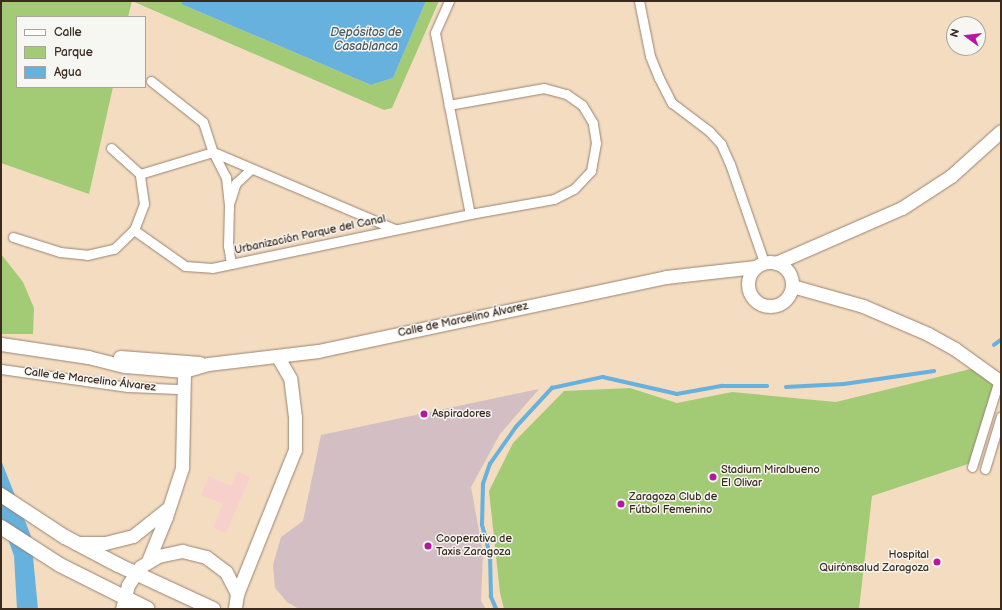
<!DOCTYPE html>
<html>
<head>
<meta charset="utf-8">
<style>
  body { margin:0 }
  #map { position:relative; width:1002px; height:610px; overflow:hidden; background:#f4dcc1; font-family:"Balsamiq Sans",sans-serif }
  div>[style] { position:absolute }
  .built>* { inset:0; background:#f7d0cc }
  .industrial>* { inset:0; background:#d2bec3 }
  .green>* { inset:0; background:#a3cb76 }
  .water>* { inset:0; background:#66b1de }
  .stream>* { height:3.5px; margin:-1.75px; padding:0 1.75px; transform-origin:1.75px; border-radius:1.75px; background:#66b1de }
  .roads { filter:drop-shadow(0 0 1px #988370) drop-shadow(0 0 1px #988370) }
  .street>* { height:9px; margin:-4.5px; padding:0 4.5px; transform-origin:4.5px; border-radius:4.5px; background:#fff }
  .secondary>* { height:13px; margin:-6.5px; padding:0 6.5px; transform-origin:6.5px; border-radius:6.5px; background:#fff }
  .secondary>.ring { margin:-6.5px; padding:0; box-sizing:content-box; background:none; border:13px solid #fff; border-radius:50% }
  .primary>* { height:14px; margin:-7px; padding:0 7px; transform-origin:7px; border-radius:7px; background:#fff }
  .dots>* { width:11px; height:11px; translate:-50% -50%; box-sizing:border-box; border:2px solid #f6f6f2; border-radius:50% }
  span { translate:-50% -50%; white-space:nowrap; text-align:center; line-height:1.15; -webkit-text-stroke:3px #f6f6f2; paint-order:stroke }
  .street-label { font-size:11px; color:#3b2a1e }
  .poi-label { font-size:11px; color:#3b2a1e }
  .left { translate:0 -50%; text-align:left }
  .right { translate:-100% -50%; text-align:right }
  .water-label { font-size:12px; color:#4a5961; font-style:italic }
  .frame { position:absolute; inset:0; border:2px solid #3b2a1e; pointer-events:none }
  .legend { position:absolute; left:16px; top:16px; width:130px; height:72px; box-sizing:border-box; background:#f6f6f2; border:1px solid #aba49d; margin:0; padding:5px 7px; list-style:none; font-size:12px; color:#3b2a1e }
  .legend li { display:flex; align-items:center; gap:8px; height:20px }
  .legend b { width:20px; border:1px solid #aba49d }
  .north { position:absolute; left:946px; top:16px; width:40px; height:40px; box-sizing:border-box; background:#f6f6f2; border:1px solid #aba49d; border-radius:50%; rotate:285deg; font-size:11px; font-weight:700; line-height:16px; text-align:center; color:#3b2a1e }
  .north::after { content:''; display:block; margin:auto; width:14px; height:18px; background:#b5179e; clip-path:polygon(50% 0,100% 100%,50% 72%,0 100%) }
</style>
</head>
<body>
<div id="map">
  <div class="built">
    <div style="clip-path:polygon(238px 471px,250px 477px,226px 533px,213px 528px,223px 504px,201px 495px,209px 476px,231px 486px)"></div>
  </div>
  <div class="industrial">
    <div style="clip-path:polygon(539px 389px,500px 434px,471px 487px,483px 553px,481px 601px,486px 609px,299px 609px,287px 602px,275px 588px,273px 565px,281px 537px,303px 521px,321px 435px)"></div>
  </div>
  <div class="green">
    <div style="clip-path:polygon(1px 1px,182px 1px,181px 4px,371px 85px,393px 78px,426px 1px,439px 1px,392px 108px,384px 110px,132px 1px,128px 17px,17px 17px,17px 87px,113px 87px,89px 194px,1px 163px)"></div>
    <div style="clip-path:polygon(1px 254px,23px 282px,34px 308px,33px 334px,1px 334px)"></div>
    <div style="clip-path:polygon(987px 365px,999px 375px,971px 463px,872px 496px,859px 609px,504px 609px,500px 593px,489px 491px,513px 443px,564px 391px,630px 388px,677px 403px,732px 392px,836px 402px)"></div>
  </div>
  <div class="water">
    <div style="clip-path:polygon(182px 1px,426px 1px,393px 78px,371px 85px,181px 4px)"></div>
    <div style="clip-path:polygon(1px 460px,31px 536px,38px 609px,17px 609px,14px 556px,1px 519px)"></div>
  </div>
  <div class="stream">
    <div style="left:994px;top:345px;width:9px;rotate:-36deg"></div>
    <div style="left:786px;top:387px;width:58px;rotate:-3deg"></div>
    <div style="left:844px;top:384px;width:91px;rotate:-8.2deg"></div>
    <div style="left:496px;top:609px;width:13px;rotate:-113deg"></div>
    <div style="left:491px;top:597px;width:42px;rotate:-91.4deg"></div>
    <div style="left:490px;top:555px;width:31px;rotate:-105deg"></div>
    <div style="left:482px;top:525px;width:41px;rotate:-88.6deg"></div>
    <div style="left:483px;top:484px;width:21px;rotate:-71deg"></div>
    <div style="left:490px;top:464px;width:45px;rotate:-54.9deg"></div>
    <div style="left:516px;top:427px;width:53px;rotate:-47.3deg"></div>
    <div style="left:552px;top:388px;width:52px;rotate:-12.2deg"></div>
    <div style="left:603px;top:377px;width:76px;rotate:12.9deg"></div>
    <div style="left:677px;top:394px;width:46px;rotate:-10.1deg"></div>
    <div style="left:722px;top:386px;width:45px"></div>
  </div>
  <div class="roads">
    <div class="street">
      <div style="left:449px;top:1px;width:35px;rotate:114deg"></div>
      <div style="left:435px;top:33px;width:184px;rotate:79.1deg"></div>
      <div style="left:639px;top:1px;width:56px;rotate:78.7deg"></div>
      <div style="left:650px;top:56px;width:24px;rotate:68deg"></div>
      <div style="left:659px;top:78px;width:28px;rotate:63deg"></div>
      <div style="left:672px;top:103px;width:46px;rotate:37.1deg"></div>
      <div style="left:709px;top:131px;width:18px;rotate:47deg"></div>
      <div style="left:721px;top:144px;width:22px;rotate:66deg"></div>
      <div style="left:730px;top:164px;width:104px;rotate:70.9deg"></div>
      <div style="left:151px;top:81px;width:66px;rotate:38.3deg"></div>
      <div style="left:203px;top:122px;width:32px;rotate:72deg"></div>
      <div style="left:213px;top:152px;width:28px;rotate:63deg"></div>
      <div style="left:226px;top:177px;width:27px;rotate:84deg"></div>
      <div style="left:140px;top:174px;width:76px;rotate:-16.8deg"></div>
      <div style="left:213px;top:152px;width:197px;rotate:23deg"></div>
      <div style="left:134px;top:230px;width:62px;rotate:35.2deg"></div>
      <div style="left:185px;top:266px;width:27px;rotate:4deg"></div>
      <div style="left:212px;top:268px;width:264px;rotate:-11.8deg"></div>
      <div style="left:470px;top:214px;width:85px;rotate:-10.1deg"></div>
      <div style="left:554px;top:199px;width:22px;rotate:-27deg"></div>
      <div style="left:574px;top:189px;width:25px;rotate:-47deg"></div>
      <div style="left:591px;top:171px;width:28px;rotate:-80deg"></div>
      <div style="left:596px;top:143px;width:20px;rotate:-99deg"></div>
      <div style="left:593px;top:123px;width:21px;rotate:-121deg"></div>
      <div style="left:582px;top:105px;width:19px;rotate:-145deg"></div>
      <div style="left:566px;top:94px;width:23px;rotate:-165deg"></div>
      <div style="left:544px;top:88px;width:97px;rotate:169.9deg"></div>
      <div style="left:13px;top:237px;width:49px;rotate:17.7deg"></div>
      <div style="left:60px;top:252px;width:27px;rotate:6deg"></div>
      <div style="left:87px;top:255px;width:28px;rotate:-13deg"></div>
      <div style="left:114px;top:249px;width:28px;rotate:-44deg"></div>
      <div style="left:134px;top:230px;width:28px;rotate:-69deg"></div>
      <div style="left:144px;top:204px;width:30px;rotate:-98deg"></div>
      <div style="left:140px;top:174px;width:39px;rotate:-138deg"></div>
      <div style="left:231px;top:264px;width:18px;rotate:-99deg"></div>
      <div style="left:228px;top:246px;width:42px;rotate:-88.6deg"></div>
      <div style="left:229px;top:204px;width:22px;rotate:-72deg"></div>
      <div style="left:236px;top:183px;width:19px;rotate:-43deg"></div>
      <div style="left:1px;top:369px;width:128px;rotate:8.1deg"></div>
      <div style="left:128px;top:387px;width:50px;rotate:2.3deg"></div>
      <div style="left:972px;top:467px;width:91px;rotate:-72.8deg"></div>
      <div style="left:985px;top:469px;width:55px;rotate:-73.2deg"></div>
    </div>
    <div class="secondary">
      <div class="ring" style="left:748px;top:262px;width:31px;height:31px"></div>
      <div style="left:776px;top:263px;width:137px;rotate:-23.6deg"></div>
      <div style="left:902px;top:208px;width:59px;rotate:-33.1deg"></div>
      <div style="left:951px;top:176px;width:67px;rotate:-42deg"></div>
      <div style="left:792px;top:286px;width:74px;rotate:15.7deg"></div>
      <div style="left:863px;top:306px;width:71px;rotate:23.3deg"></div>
      <div style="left:928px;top:334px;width:31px;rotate:29deg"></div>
      <div style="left:955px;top:349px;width:57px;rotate:35.7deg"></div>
      <div style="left:1px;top:344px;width:88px;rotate:8.5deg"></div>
      <div style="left:88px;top:357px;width:38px;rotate:14deg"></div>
      <div style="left:125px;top:366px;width:59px;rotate:4.8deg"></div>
      <div style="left:184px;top:371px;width:25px;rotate:-16deg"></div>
      <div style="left:208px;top:364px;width:111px;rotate:-6.7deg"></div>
      <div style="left:318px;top:351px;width:356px;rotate:-12deg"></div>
      <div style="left:666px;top:277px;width:90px;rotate:-6.4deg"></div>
      <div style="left:120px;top:357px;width:80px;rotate:4.3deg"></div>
      <div style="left:76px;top:543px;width:29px"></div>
      <div style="left:105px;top:543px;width:29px;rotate:-14deg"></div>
      <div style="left:133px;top:536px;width:43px;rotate:-38.5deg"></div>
      <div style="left:148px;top:561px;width:48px;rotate:-67.8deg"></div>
      <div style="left:166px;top:517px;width:52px;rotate:-71.9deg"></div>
      <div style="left:182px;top:468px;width:97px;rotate:-88.8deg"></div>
      <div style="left:237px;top:594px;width:155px;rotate:-68.1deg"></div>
      <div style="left:295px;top:450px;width:33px;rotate:-90deg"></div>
      <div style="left:295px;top:417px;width:39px;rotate:-97deg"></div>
      <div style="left:290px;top:378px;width:24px;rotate:-120deg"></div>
      <div style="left:122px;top:609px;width:25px;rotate:-76deg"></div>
      <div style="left:128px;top:585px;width:22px;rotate:-56deg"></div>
      <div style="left:140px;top:567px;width:21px;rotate:-31deg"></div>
      <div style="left:158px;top:556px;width:25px;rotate:-12deg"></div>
      <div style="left:182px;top:551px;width:25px;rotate:14deg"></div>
      <div style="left:206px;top:557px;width:25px;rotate:37deg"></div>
      <div style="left:226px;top:572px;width:25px;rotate:63deg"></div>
      <div style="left:237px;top:594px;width:15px;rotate:98deg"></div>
    </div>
    <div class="primary">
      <div style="left:1px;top:495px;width:77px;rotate:33.3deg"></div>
      <div style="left:65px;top:537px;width:60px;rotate:27.8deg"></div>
      <div style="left:118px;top:565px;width:105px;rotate:24.9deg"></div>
      <div style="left:1px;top:527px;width:70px;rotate:32.8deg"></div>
      <div style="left:60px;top:565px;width:98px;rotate:26.6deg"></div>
    </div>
  </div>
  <div class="dots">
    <div style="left:424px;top:414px;background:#b5179e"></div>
    <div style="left:713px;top:477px;background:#b5179e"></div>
    <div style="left:621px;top:504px;background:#b5179e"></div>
    <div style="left:428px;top:546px;background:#b5179e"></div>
    <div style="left:937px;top:562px;background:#b5179e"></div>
  </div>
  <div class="street-label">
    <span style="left:310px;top:235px;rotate:-12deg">Urbanización Parque del Canal</span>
    <span style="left:463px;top:320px;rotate:-12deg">Calle de Marcelino Álvarez</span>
    <span style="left:90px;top:380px;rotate:7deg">Calle de Marcelino Álvarez</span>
  </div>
  <div class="poi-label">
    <span class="left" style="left:432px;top:414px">Aspiradores</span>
    <span class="left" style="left:721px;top:477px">Stadium Miralbueno<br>El Olivar</span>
    <span class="left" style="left:629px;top:504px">Zaragoza Club de<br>Fútbol Femenino</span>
    <span class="left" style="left:436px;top:546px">Cooperativa de<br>Taxis Zaragoza</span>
    <span class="right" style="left:929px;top:562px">Hospital<br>Quirónsalud Zaragoza</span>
  </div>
  <div class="water-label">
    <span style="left:366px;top:40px">Depósitos de<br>Casablanca</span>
  </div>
  <div class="frame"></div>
  <ul class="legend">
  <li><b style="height:5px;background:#fff"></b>Calle</li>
  <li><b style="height:11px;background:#a3cb76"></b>Parque</li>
  <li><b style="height:11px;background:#66b1de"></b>Agua</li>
  </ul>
  <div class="north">N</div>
</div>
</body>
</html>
